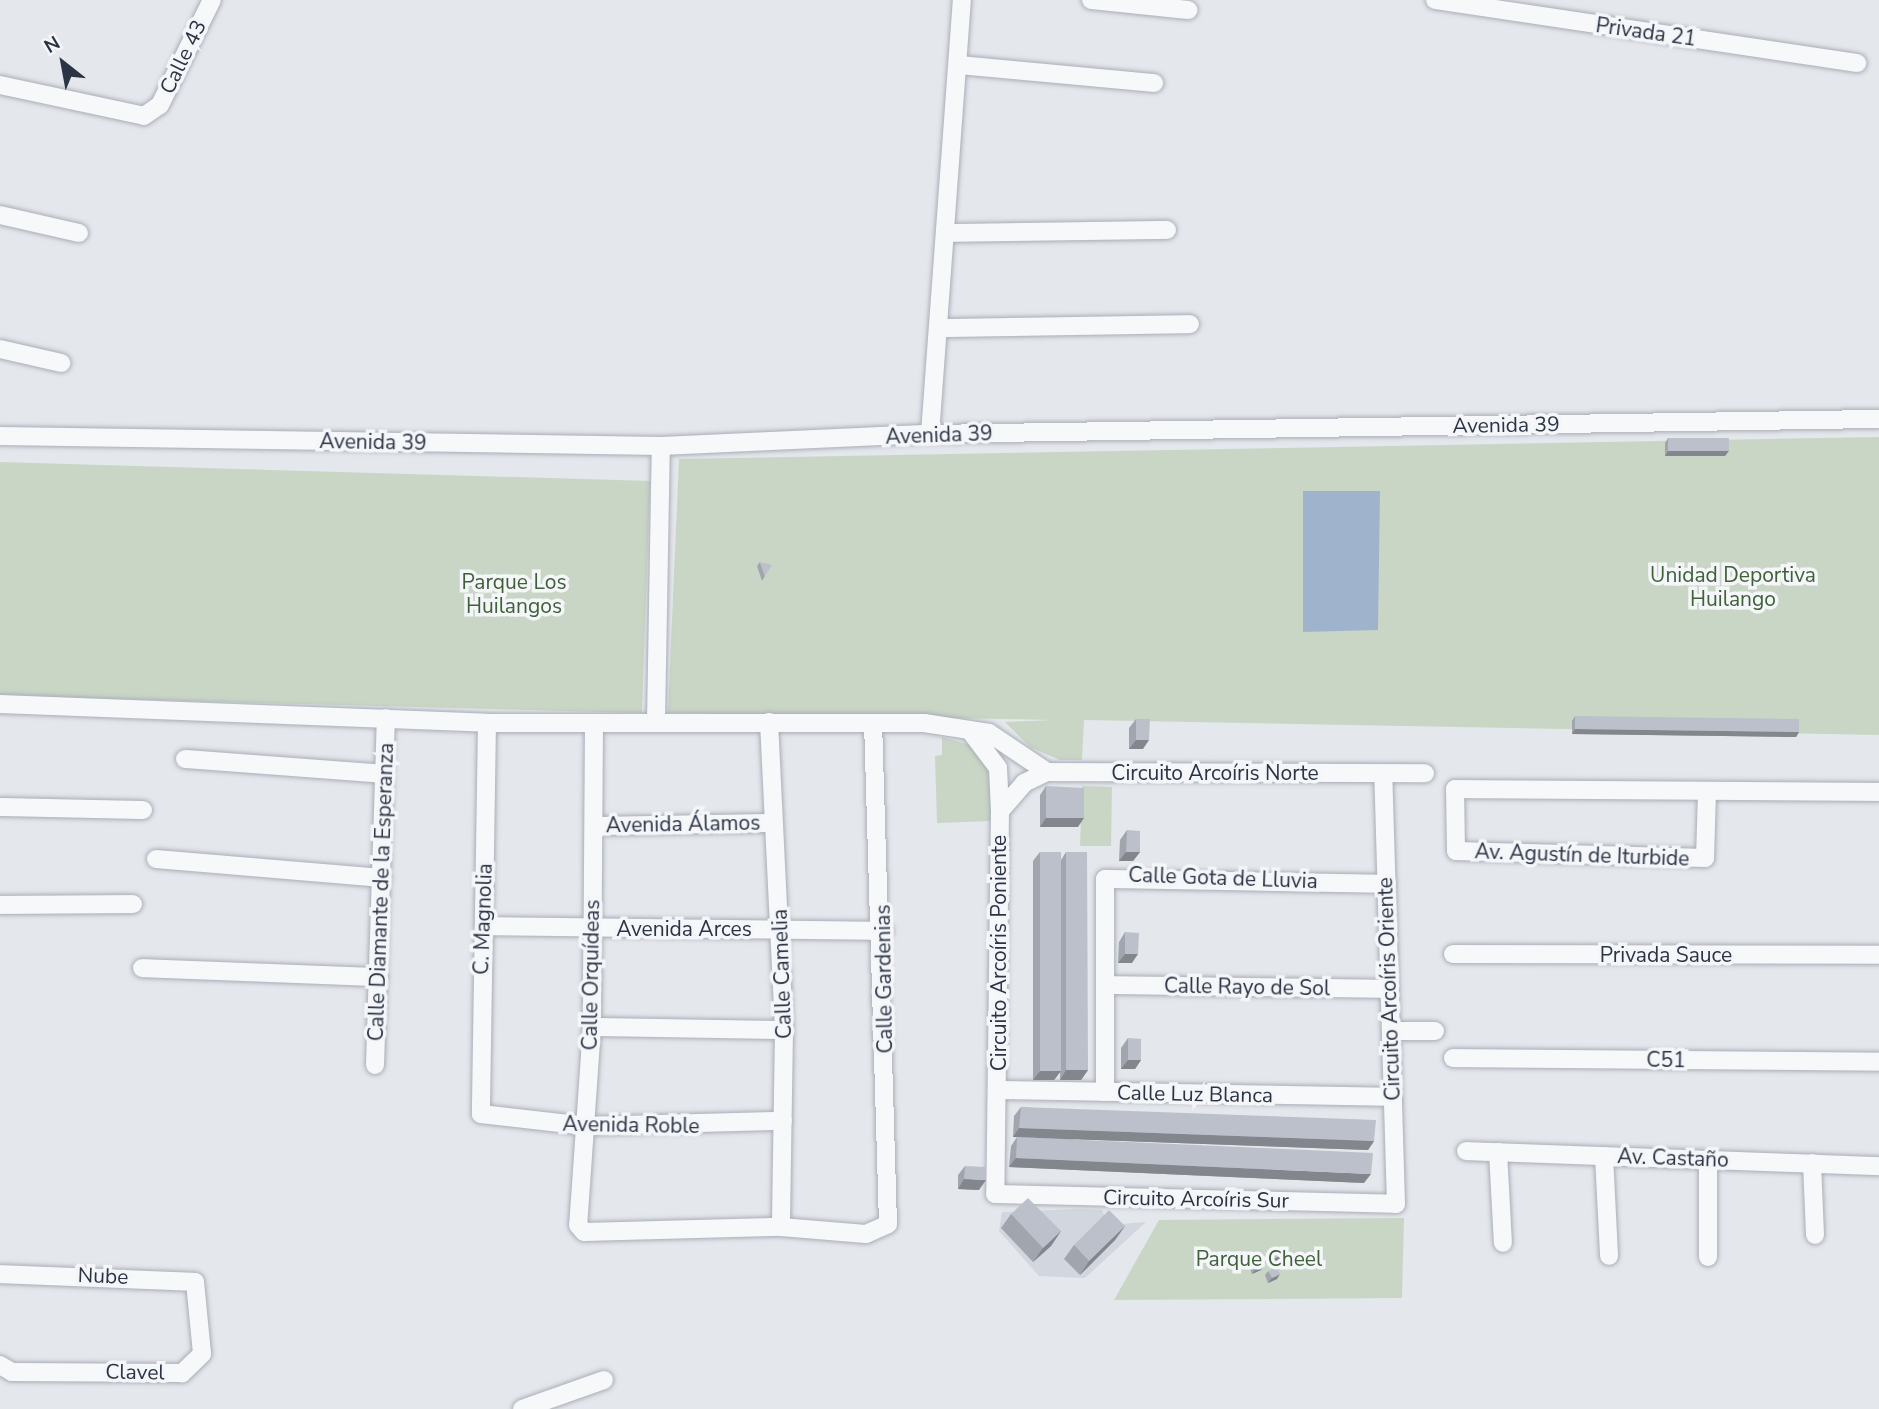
<!DOCTYPE html>
<html>
<head>
<meta charset="utf-8">
<style>
  body { margin:0 }
  #map { position:relative; width:1879px; height:1409px; overflow:hidden; background:#e4e7ec; font-family:"Nunito Sans",sans-serif }
  div>[style] { position:absolute }
  .built>* { inset:0; background:#d2d6de }
  .green>* { inset:0; background:#c9d6c5 }
  .water>* { inset:0; background:#9fb4cc }
  .roads { filter:drop-shadow(0 0 2px #a9aeb7) drop-shadow(0 0 2px #a9aeb7) }
  .minor>* { height:18px; margin:-9px; padding:0 9px; transform-origin:9px; border-radius:9px; background:#f7f8fa }
  .wall>* { inset:0; background:#a1a5ae }
  .shaded-wall>* { inset:0; background:#83868d }
  .building>* { inset:0; background:#bbc0ca }
  span { translate:-50% -50%; white-space:nowrap; text-align:center; line-height:1.15; -webkit-text-stroke:7px #f4f6f9; paint-order:stroke }
  .street-label { font-size:21px; color:#2b3445 }
  .park-label { font-size:21px; color:#3f6138 }
  .north { position:absolute; left:28px; top:28px; width:70px; height:70px; -webkit-text-stroke:5px #f4f6f9; paint-order:stroke; rotate:329deg; font-size:19px; font-weight:700; line-height:28px; text-align:center; color:#2b3445 }
  .north::after { content:''; display:block; margin:auto; width:24px; height:32px; background:#2b3445; clip-path:polygon(50% 0,100% 100%,50% 72%,0 100%) }
</style>
</head>
<body>
<div id="map">
  <div class="built">
    <div style="clip-path:polygon(1079px 1209px,1102px 1210px,1108px 1225px,1146px 1222px,1085px 1278px,1039px 1276px,999px 1231px,1002px 1212px)"></div>
  </div>
  <div class="green">
    <div style="clip-path:polygon(1879px 437px,1879px 735px,1084px 720px,1082px 760px,1060px 760px,1030px 747px,1005px 722px,1053px 720px,668px 713px,679px 459px)"></div>
    <div style="clip-path:polygon(0 462px,650px 481px,642px 713px,0 696px)"></div>
    <div style="clip-path:polygon(942px 737px,974px 746px,990px 772px,991px 821px,937px 823px,935px 756px,942px 755px)"></div>
    <div style="clip-path:polygon(1082px 786px,1112px 787px,1111px 846px,1080px 846px)"></div>
    <div style="clip-path:polygon(1404px 1218px,1402px 1298px,1114px 1300px,1159px 1220px)"></div>
  </div>
  <div class="water">
    <div style="clip-path:polygon(1303px 491px,1380px 491px,1378px 630px,1303px 632px)"></div>
  </div>
  <div class="roads">
    <div class="minor">
      <div style="left:1091px;top:0;width:98px;rotate:5.9deg"></div>
      <div style="left:1435px;top:0;width:427px;rotate:8.5deg"></div>
      <div style="left:960px;top:65px;width:195px;rotate:5.3deg"></div>
      <div style="left:0;top:85px;width:147px;rotate:12.1deg"></div>
      <div style="left:144px;top:116px;width:19px;rotate:-35deg"></div>
      <div style="left:160px;top:105px;width:117px;rotate:-63.7deg"></div>
      <div style="left:0;top:215px;width:81px;rotate:12.8deg"></div>
      <div style="left:947px;top:233px;width:220px;rotate:-0.8deg"></div>
      <div style="left:942px;top:328px;width:248px;rotate:-0.9deg"></div>
      <div style="left:0;top:349px;width:63px;rotate:12.9deg"></div>
      <div style="left:930px;top:434px;width:435px;rotate:-85.8deg"></div>
      <div style="left:0;top:436px;width:661px;rotate:0.87deg"></div>
      <div style="left:661px;top:446px;width:269px;rotate:-2.6deg"></div>
      <div style="left:930px;top:434px;width:949px;rotate:-0.91deg"></div>
      <div style="left:0;top:704px;width:487px;rotate:2.2deg"></div>
      <div style="left:487px;top:723px;width:437px"></div>
      <div style="left:924px;top:723px;width:66px;rotate:8.7deg"></div>
      <div style="left:989px;top:733px;width:70px;rotate:33.9deg"></div>
      <div style="left:1047px;top:772px;width:378px;rotate:0.2deg"></div>
      <div style="left:656px;top:722px;width:276px;rotate:-89deg"></div>
      <div style="left:769px;top:722px;width:308px;rotate:87.2deg"></div>
      <div style="left:784px;top:1030px;width:197px;rotate:90.9deg"></div>
      <div style="left:487px;top:723px;width:391px;rotate:90.9deg"></div>
      <div style="left:481px;top:1114px;width:106px;rotate:6.5deg"></div>
      <div style="left:586px;top:1126px;width:197px;rotate:-1.5deg"></div>
      <div style="left:594px;top:723px;width:304px;rotate:90.4deg"></div>
      <div style="left:592px;top:1027px;width:198px;rotate:94deg"></div>
      <div style="left:578px;top:1225px;width:9px;rotate:49deg"></div>
      <div style="left:584px;top:1232px;width:197px;rotate:-1.5deg"></div>
      <div style="left:781px;top:1227px;width:85px;rotate:4.7deg"></div>
      <div style="left:866px;top:1234px;width:24px;rotate:-24deg"></div>
      <div style="left:888px;top:1224px;width:501px;rotate:-91.71deg"></div>
      <div style="left:971px;top:732px;width:45px;rotate:53.1deg"></div>
      <div style="left:998px;top:768px;width:43px;rotate:87.3deg"></div>
      <div style="left:1000px;top:811px;width:383px;rotate:90.7deg"></div>
      <div style="left:995px;top:1194px;width:401px;rotate:1.4deg"></div>
      <div style="left:1396px;top:1204px;width:430px;rotate:-91.7deg"></div>
      <div style="left:185px;top:759px;width:199px;rotate:4.3deg"></div>
      <div style="left:1707px;top:792px;width:66px;rotate:91.7deg"></div>
      <div style="left:1705px;top:858px;width:249px;rotate:-178.4deg"></div>
      <div style="left:1456px;top:851px;width:62px;rotate:-90.9deg"></div>
      <div style="left:1455px;top:789px;width:424px;rotate:0.4deg"></div>
      <div style="left:0;top:807px;width:143px;rotate:1.2deg"></div>
      <div style="left:1000px;top:811px;width:37px;rotate:-49deg"></div>
      <div style="left:1024px;top:783px;width:25px;rotate:-26deg"></div>
      <div style="left:594px;top:826px;width:179px;rotate:-1deg"></div>
      <div style="left:156px;top:859px;width:227px;rotate:4.8deg"></div>
      <div style="left:0;top:905px;width:133px;rotate:-0.4deg"></div>
      <div style="left:484px;top:926px;width:400px;rotate:0.7deg"></div>
      <div style="left:1453px;top:954px;width:426px;rotate:0.1deg"></div>
      <div style="left:142px;top:968px;width:237px;rotate:2.2deg"></div>
      <div style="left:1105px;top:985px;width:284px;rotate:0.8deg"></div>
      <div style="left:592px;top:1027px;width:192px;rotate:0.9deg"></div>
      <div style="left:1391px;top:1031px;width:44px"></div>
      <div style="left:1453px;top:1058px;width:426px;rotate:0.5deg"></div>
      <div style="left:375px;top:1065px;width:347px;rotate:-88.2deg"></div>
      <div style="left:998px;top:1090px;width:394px;rotate:1deg"></div>
      <div style="left:1105px;top:1092px;width:213px;rotate:-90deg"></div>
      <div style="left:1105px;top:879px;width:282px;rotate:1deg"></div>
      <div style="left:1466px;top:1151px;width:413px;rotate:2.1deg"></div>
      <div style="left:1498px;top:1152px;width:91px;rotate:86.9deg"></div>
      <div style="left:1604px;top:1156px;width:100px;rotate:87.1deg"></div>
      <div style="left:1812px;top:1163px;width:72px;rotate:87.6deg"></div>
      <div style="left:1708px;top:1257px;width:97px;rotate:-90deg"></div>
      <div style="left:0;top:1274px;width:195px;rotate:2.3deg"></div>
      <div style="left:195px;top:1282px;width:72px;rotate:84.4deg"></div>
      <div style="left:202px;top:1354px;width:28px;rotate:136deg"></div>
      <div style="left:182px;top:1373px;width:170px;rotate:-179.7deg"></div>
      <div style="left:12px;top:1372px;width:14px;rotate:-150deg"></div>
      <div style="left:522px;top:1409px;width:87px;rotate:-19.5deg"></div>
    </div>
  </div>
  <div class="wall">
    <div style="clip-path:polygon(1668px 438px,1725px 456px,1665px 456px,1665px 443px)"></div>
    <div style="clip-path:polygon(760px 562px,765px 576px,762px 581px,757px 566px)"></div>
    <div style="clip-path:polygon(1575px 716px,1799px 732px,1796px 737px,1572px 734px,1572px 721px)"></div>
    <div style="clip-path:polygon(1136px 719px,1143px 749px,1129px 749px,1129px 728px)"></div>
    <div style="clip-path:polygon(1046px 786px,1078px 827px,1040px 827px,1040px 795px)"></div>
    <div style="clip-path:polygon(1127px 830px,1140px 852px,1133px 861px,1119px 861px,1120px 840px)"></div>
    <div style="clip-path:polygon(1040px 852px,1061px 860px,1066px 852px,1088px 1070px,1081px 1080px,1060px 1080px,1060px 1072px,1054px 1080px,1033px 1080px,1033px 861px)"></div>
    <div style="clip-path:polygon(1125px 932px,1132px 963px,1118px 963px,1119px 942px)"></div>
    <div style="clip-path:polygon(1128px 1038px,1141px 1060px,1135px 1069px,1121px 1069px,1121px 1048px)"></div>
    <div style="clip-path:polygon(1021px 1107px,1374px 1141px,1368px 1150px,1070px 1139px,1364px 1183px,1009px 1167px,1011px 1146px,1017px 1137px,1013px 1137px,1014px 1116px)"></div>
    <div style="clip-path:polygon(965px 1166px,979px 1190px,958px 1189px,958px 1175px)"></div>
    <div style="clip-path:polygon(1011px 1214px,1061px 1231px,1051px 1246px,1033px 1262px,1001px 1228px)"></div>
    <div style="clip-path:polygon(1125px 1226px,1115px 1240px,1080px 1275px,1064px 1259px,1074px 1245px)"></div>
    <div style="clip-path:polygon(1269px 1252px,1279px 1260px,1270px 1264px,1266px 1257px)"></div>
    <div style="clip-path:polygon(1252px 1262px,1261px 1270px,1252px 1274px,1249px 1266px)"></div>
    <div style="clip-path:polygon(1268px 1271px,1277px 1279px,1268px 1283px,1265px 1275px)"></div>
  </div>
  <div class="shaded-wall">
    <div style="clip-path:polygon(1668px 451px,1729px 451px,1725px 456px,1665px 456px)"></div>
    <div style="clip-path:polygon(1575px 729px,1799px 732px,1796px 737px,1572px 734px)"></div>
    <div style="clip-path:polygon(1136px 740px,1149px 740px,1143px 749px,1129px 749px)"></div>
    <div style="clip-path:polygon(1046px 818px,1084px 818px,1078px 827px,1040px 827px)"></div>
    <div style="clip-path:polygon(1126px 852px,1140px 852px,1133px 861px,1119px 861px)"></div>
    <div style="clip-path:polygon(1125px 954px,1138px 954px,1132px 963px,1118px 963px)"></div>
    <div style="clip-path:polygon(1128px 1060px,1141px 1060px,1135px 1069px,1121px 1069px)"></div>
    <div style="clip-path:polygon(1066px 1070px,1088px 1070px,1081px 1080px,1060px 1080px)"></div>
    <div style="clip-path:polygon(1040px 1071px,1061px 1071px,1054px 1080px,1033px 1080px)"></div>
    <div style="clip-path:polygon(1019px 1128px,1374px 1141px,1368px 1150px,1013px 1137px)"></div>
    <div style="clip-path:polygon(1016px 1158px,1371px 1174px,1364px 1183px,1009px 1167px)"></div>
    <div style="clip-path:polygon(964px 1179px,986px 1180px,979px 1190px,958px 1189px)"></div>
    <div style="clip-path:polygon(1125px 1226px,1115px 1240px,1080px 1275px,1089px 1261px)"></div>
    <div style="clip-path:polygon(1061px 1231px,1051px 1246px,1033px 1262px,1043px 1248px)"></div>
    <div style="clip-path:polygon(1282px 1255px,1279px 1260px,1270px 1264px,1273px 1259px)"></div>
    <div style="clip-path:polygon(1264px 1265px,1261px 1270px,1252px 1274px,1256px 1269px)"></div>
    <div style="clip-path:polygon(1280px 1274px,1277px 1279px,1268px 1283px,1272px 1278px)"></div>
  </div>
  <div class="building">
    <div style="clip-path:polygon(1668px 438px,1729px 438px,1729px 451px,1668px 451px)"></div>
    <div style="clip-path:polygon(760px 562px,772px 565px,765px 576px)"></div>
    <div style="clip-path:polygon(1575px 716px,1799px 719px,1799px 732px,1575px 729px)"></div>
    <div style="clip-path:polygon(1136px 719px,1150px 719px,1149px 740px,1136px 740px)"></div>
    <div style="clip-path:polygon(1046px 786px,1084px 788px,1084px 818px,1046px 818px)"></div>
    <div style="clip-path:polygon(1127px 830px,1140px 831px,1140px 852px,1126px 852px)"></div>
    <div style="clip-path:polygon(1040px 852px,1061px 852px,1061px 1071px,1040px 1071px)"></div>
    <div style="clip-path:polygon(1066px 852px,1087px 852px,1088px 1070px,1066px 1070px)"></div>
    <div style="clip-path:polygon(1125px 932px,1139px 933px,1138px 954px,1125px 954px)"></div>
    <div style="clip-path:polygon(1128px 1038px,1141px 1039px,1141px 1060px,1128px 1060px)"></div>
    <div style="clip-path:polygon(1021px 1107px,1376px 1120px,1374px 1141px,1019px 1128px)"></div>
    <div style="clip-path:polygon(1017px 1137px,1373px 1153px,1371px 1174px,1016px 1158px)"></div>
    <div style="clip-path:polygon(965px 1166px,986px 1167px,986px 1180px,964px 1179px)"></div>
    <div style="clip-path:polygon(1028px 1198px,1061px 1231px,1043px 1248px,1011px 1214px)"></div>
    <div style="clip-path:polygon(1109px 1210px,1125px 1226px,1089px 1261px,1074px 1245px)"></div>
    <div style="clip-path:polygon(1278px 1248px,1282px 1255px,1273px 1259px,1269px 1252px)"></div>
    <div style="clip-path:polygon(1261px 1258px,1264px 1265px,1256px 1269px,1252px 1262px)"></div>
    <div style="clip-path:polygon(1277px 1267px,1280px 1274px,1272px 1278px,1268px 1271px)"></div>
  </div>
  <div class="street-label">
    <span style="left:1646px;top:32px;rotate:8deg">Privada 21</span>
    <span style="left:183px;top:57px;rotate:-64deg">Calle 43</span>
    <span style="left:1506px;top:425px;rotate:-1deg">Avenida 39</span>
    <span style="left:939px;top:435px;rotate:-2deg">Avenida 39</span>
    <span style="left:373px;top:442px;rotate:1deg">Avenida 39</span>
    <span style="left:1215px;top:773px">Circuito Arcoíris Norte</span>
    <span style="left:683px;top:824px;rotate:-1deg">Avenida Álamos</span>
    <span style="left:1582px;top:855px;rotate:2deg">Av. Agustín de Iturbide</span>
    <span style="left:1223px;top:878px;rotate:2deg">Calle Gota de Lluvia</span>
    <span style="left:381px;top:892px;rotate:-88deg">Calle Diamante de la Esperanza</span>
    <span style="left:483px;top:919px;rotate:-88deg">C. Magnolia</span>
    <span style="left:684px;top:929px">Avenida Arces</span>
    <span style="left:999px;top:953px;rotate:-90deg">Circuito Arcoíris Poniente</span>
    <span style="left:1666px;top:955px">Privada Sauce</span>
    <span style="left:782px;top:974px;rotate:-92deg">Calle Camelia</span>
    <span style="left:591px;top:975px;rotate:-89deg">Calle Orquídeas</span>
    <span style="left:884px;top:979px;rotate:-91deg">Calle Gardenias</span>
    <span style="left:1247px;top:987px;rotate:1deg">Calle Rayo de Sol</span>
    <span style="left:1389px;top:989px;rotate:-92deg">Circuito Arcoíris Oriente</span>
    <span style="left:1666px;top:1060px;rotate:1deg">C51</span>
    <span style="left:1195px;top:1094px;rotate:1deg">Calle Luz Blanca</span>
    <span style="left:631px;top:1125px;rotate:1deg">Avenida Roble</span>
    <span style="left:1673px;top:1158px;rotate:2deg">Av. Castaño</span>
    <span style="left:1196px;top:1199px;rotate:1deg">Circuito Arcoíris Sur</span>
    <span style="left:103px;top:1276px;rotate:2deg">Nube</span>
    <span style="left:135px;top:1372px;rotate:1deg">Clavel</span>
  </div>
  <div class="park-label">
    <span style="left:1733px;top:587px">Unidad Deportiva<br>Huilango</span>
    <span style="left:514px;top:594px">Parque Los<br>Huilangos</span>
    <span style="left:1259px;top:1259px">Parque Cheel</span>
  </div>
  <div class="north">N</div>
</div>
</body>
</html>
